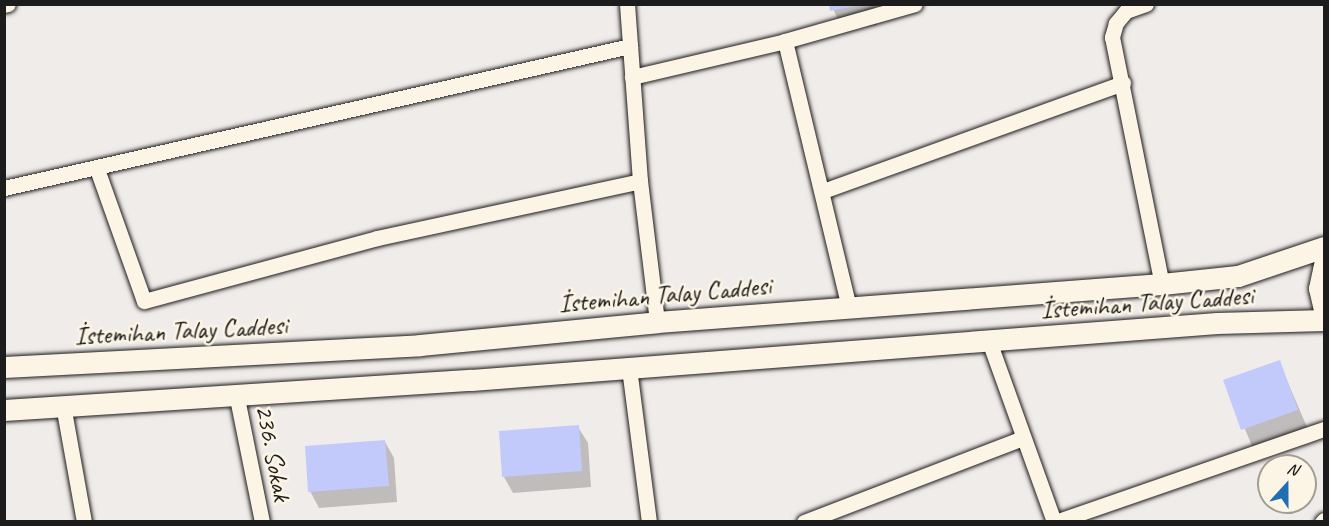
<!DOCTYPE html>
<html>
<head>
<meta charset="utf-8">
<style>
  body { margin:0 }
  #map { position:relative; width:1329px; height:526px; overflow:hidden; background:#f0ecea; font-family:Caveat,sans-serif }
  div>[style] { position:absolute }
  .shadow>* { inset:0; background:#0003 }
  .building>* { inset:0; background:#c2cafc }
  .roads { filter:drop-shadow(0 0 2px #1c1c1c) drop-shadow(0 0 2px #1c1c1c) }
  .street>* { height:15px; margin:-7.5px; padding:0 7.5px; transform-origin:7.5px; border-radius:7.5px; background:#fcf5e5 }
  .secondary>* { height:21px; margin:-10.5px; padding:0 10.5px; transform-origin:10.5px; border-radius:10.5px; background:#fcf5e5 }
  span { translate:-50% -50%; white-space:nowrap; text-align:center; line-height:1.15; -webkit-text-stroke:5px #fcf5e5; paint-order:stroke }
  .street-label { font-size:26px; color:#1c1c1c }
  .frame { position:absolute; inset:0; border:6px solid #1c1c1c; pointer-events:none }
  .north { position:absolute; left:1257px; top:454px; width:60px; height:60px; box-sizing:border-box; background:#fcf5e5; border:2px solid #a29e95; border-radius:50%; rotate:21deg; font-size:16px; font-weight:700; line-height:24px; text-align:center; color:#1c1c1c }
  .north::after { content:''; display:block; margin:auto; width:21px; height:27px; background:#1f6fb2; clip-path:polygon(50% 0,100% 100%,50% 72%,0 100%) }
</style>
</head>
<body>
<div id="map">
  <div class="shadow">
    <div style="clip-path:polygon(831px 4px,875px 4px,877px 25px,843px 31px)"></div>
    <div style="clip-path:polygon(1279px 362px,1307px 427px,1252px 446px,1225px 381px)"></div>
    <div style="clip-path:polygon(578px 427px,588px 443px,591px 487px,513px 493px,504px 477px)"></div>
    <div style="clip-path:polygon(385px 442px,394px 458px,397px 502px,319px 508px,310px 491px)"></div>
  </div>
  <div class="building">
    <div style="clip-path:polygon(829px 4px,856px 4px,856px 6px,830px 11px)"></div>
    <div style="clip-path:polygon(1280px 360px,1298px 410px,1241px 430px,1223px 380px)"></div>
    <div style="clip-path:polygon(579px 425px,582px 471px,502px 477px,499px 431px)"></div>
    <div style="clip-path:polygon(385px 440px,389px 486px,308px 492px,305px 446px)"></div>
  </div>
  <div class="roads">
    <div class="street">
      <div style="left:627px;top:4px;width:177px;rotate:85.8deg"></div>
      <div style="left:640px;top:181px;width:142px;rotate:83.1deg"></div>
      <div style="left:1146px;top:4px;width:21px;rotate:161deg"></div>
      <div style="left:1126px;top:11px;width:16px;rotate:130deg"></div>
      <div style="left:1116px;top:23px;width:15px;rotate:106deg"></div>
      <div style="left:1112px;top:37px;width:252px;rotate:78.6deg"></div>
      <div style="left:4px;top:5px;width:4px;rotate:-14deg"></div>
      <div style="left:785px;top:41px;width:274px;rotate:76.5deg"></div>
      <div style="left:632px;top:77px;width:157px;rotate:-13.2deg"></div>
      <div style="left:785px;top:41px;width:135px;rotate:-15.9deg"></div>
      <div style="left:97px;top:169px;width:140px;rotate:70.4deg"></div>
      <div style="left:144px;top:301px;width:241px;rotate:-15.1deg"></div>
      <div style="left:377px;top:238px;width:269px;rotate:-12.2deg"></div>
      <div style="left:4px;top:188px;width:642px;rotate:-12.78deg"></div>
      <div style="left:823px;top:191px;width:319px;rotate:-19.8deg"></div>
      <div style="left:989px;top:341px;width:192px;rotate:70.2deg"></div>
      <div style="left:629px;top:368px;width:155px;rotate:82.6deg"></div>
      <div style="left:236px;top:393px;width:132px;rotate:78.6deg"></div>
      <div style="left:63px;top:405px;width:119px;rotate:79.8deg"></div>
      <div style="left:804px;top:522px;width:235px;rotate:-21deg"></div>
      <div style="left:1055px;top:522px;width:285px;rotate:-19.1deg"></div>
      <div style="left:1322px;top:522px;width:3px;rotate:-45deg"></div>
    </div>
    <div class="secondary">
      <div style="left:1324px;top:265px;width:24px;rotate:102deg"></div>
      <div style="left:1319px;top:288px;width:23px;rotate:77deg"></div>
      <div style="left:4px;top:367px;width:417px;rotate:-3deg"></div>
      <div style="left:420px;top:345px;width:238px;rotate:-5.5deg"></div>
      <div style="left:657px;top:322px;width:506px;rotate:-4.3deg"></div>
      <div style="left:1162px;top:284px;width:76px;rotate:-6deg"></div>
      <div style="left:1238px;top:276px;width:91px;rotate:-18.6deg"></div>
      <div style="left:4px;top:410px;width:468px;rotate:-3.7deg"></div>
      <div style="left:471px;top:380px;width:748px;rotate:-4.37deg"></div>
      <div style="left:1217px;top:323px;width:107px;rotate:-1.6deg"></div>
    </div>
  </div>
  <div class="street-label">
    <span style="left:665px;top:295px;rotate:-5deg">İstemihan Talay Caddesi</span>
    <span style="left:1147px;top:303px;rotate:-4deg">İstemihan Talay Caddesi</span>
    <span style="left:181px;top:331px;rotate:-3deg">İstemihan Talay Caddesi</span>
    <span style="left:273px;top:453px;rotate:79deg">236. Sokak</span>
  </div>
  <div class="frame"></div>
  <div class="north">N</div>
</div>
</body>
</html>
